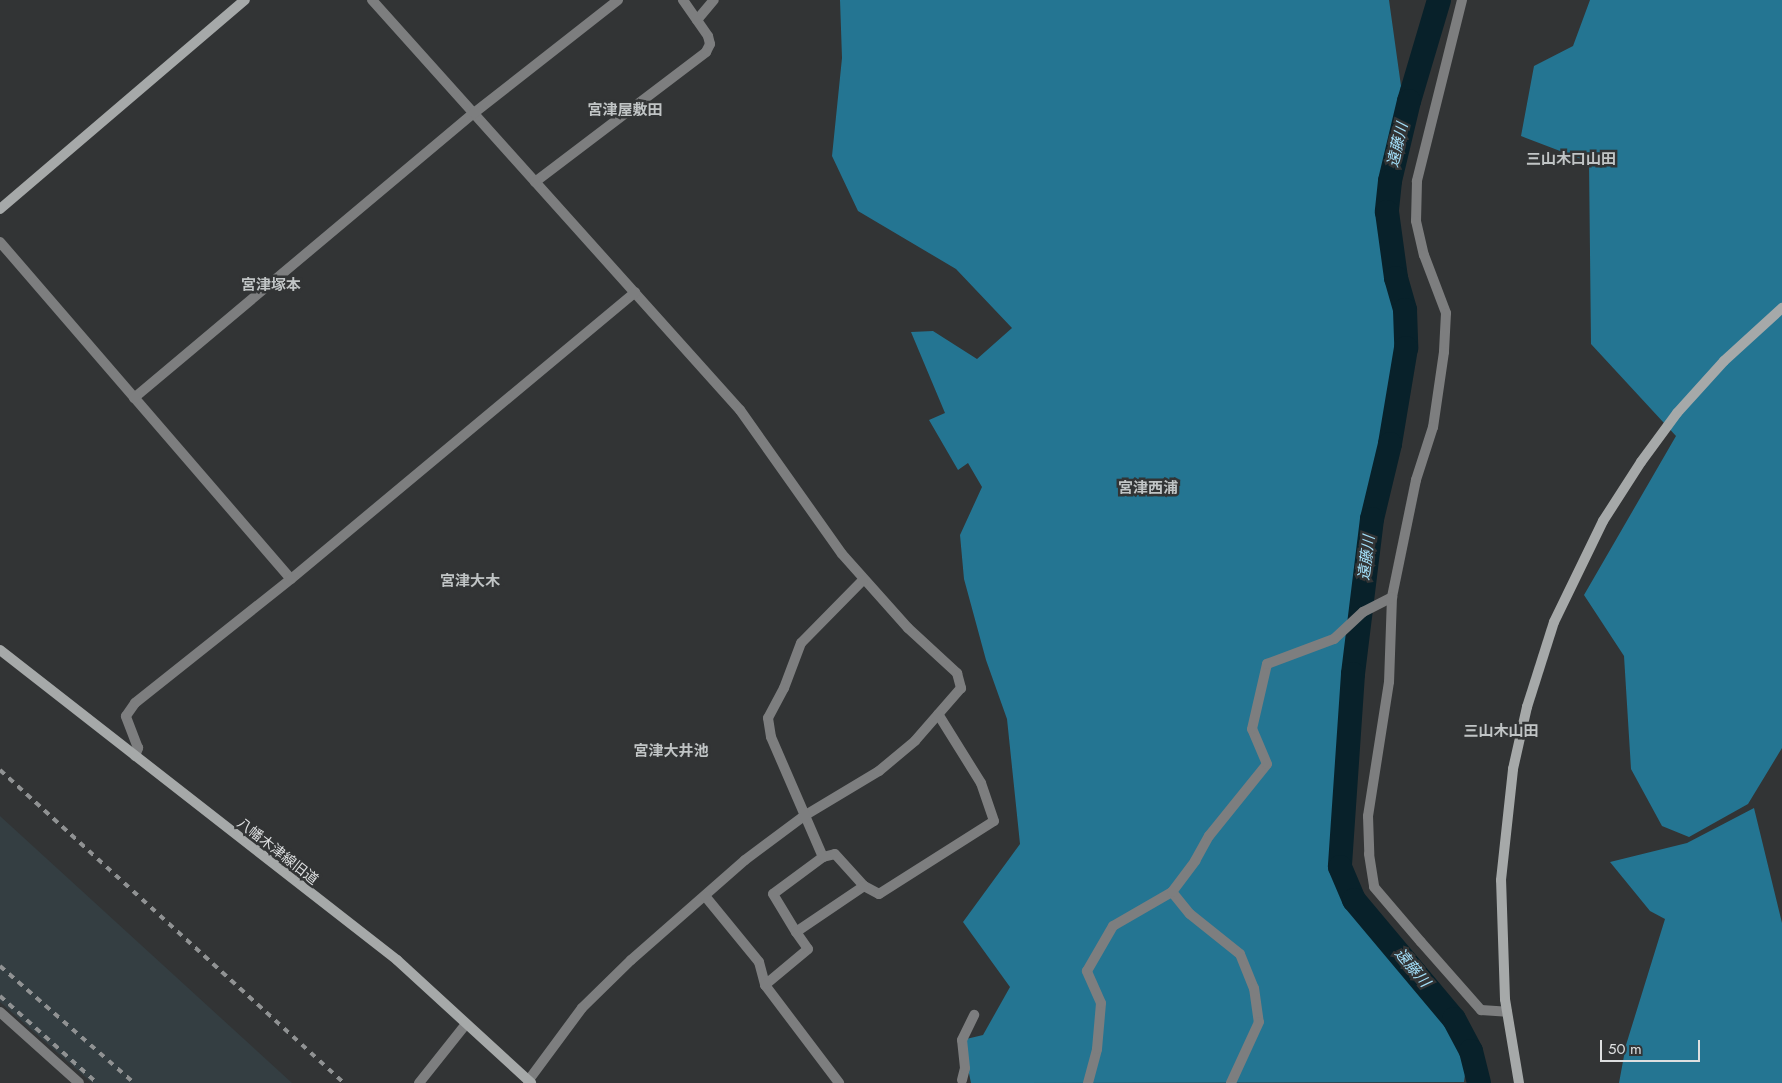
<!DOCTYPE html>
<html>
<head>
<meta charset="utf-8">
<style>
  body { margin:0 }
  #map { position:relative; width:1782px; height:1083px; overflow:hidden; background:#323435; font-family:Jost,"Noto Sans JP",sans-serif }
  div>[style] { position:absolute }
  .built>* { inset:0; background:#343e42 }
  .forest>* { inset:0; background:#247592 }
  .river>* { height:24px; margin:-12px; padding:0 12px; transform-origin:12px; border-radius:12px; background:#08212a }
  .street>* { height:10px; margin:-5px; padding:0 5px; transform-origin:5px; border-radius:5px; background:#7d7e7f }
  .secondary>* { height:10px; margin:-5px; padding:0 5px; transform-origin:5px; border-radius:5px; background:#a6a9a9 }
  .rail>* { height:4px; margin-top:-2px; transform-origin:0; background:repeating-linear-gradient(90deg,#909293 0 6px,transparent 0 12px) }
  span { translate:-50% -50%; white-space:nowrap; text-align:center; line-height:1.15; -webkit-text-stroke:5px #323435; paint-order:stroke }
  .street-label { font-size:14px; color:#dddfe0 }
  .neighbourhood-label { font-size:15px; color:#c0c4c5; font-weight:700 }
  .water-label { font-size:15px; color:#a4e0fa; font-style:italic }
  .scale { position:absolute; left:1600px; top:1040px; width:100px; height:22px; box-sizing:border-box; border:2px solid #dddfe0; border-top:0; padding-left:6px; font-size:15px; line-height:18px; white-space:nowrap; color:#dddfe0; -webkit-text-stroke:4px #323435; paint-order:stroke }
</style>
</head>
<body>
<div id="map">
  <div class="built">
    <div style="clip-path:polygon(0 816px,292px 1083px,92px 1083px,0 1002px)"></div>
  </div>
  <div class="forest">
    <div style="clip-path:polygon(840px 0,1389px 0,1401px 86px,1377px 216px,1399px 310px,1400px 348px,1388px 424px,1362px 540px,1345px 674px,1333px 864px,1353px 907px,1451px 1024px,1467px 1059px,1464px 1082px,971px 1083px,962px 1040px,983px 1035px,1010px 987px,963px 922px,1020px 844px,1007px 719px,986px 660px,964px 579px,960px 535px,982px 487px,968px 463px,958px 470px,929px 420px,945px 413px,911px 332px,933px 331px,977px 359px,1012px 328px,956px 269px,858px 211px,832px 156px,842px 58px)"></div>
    <div style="clip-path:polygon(1590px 0,1782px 0,1782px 748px,1748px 804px,1689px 837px,1662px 826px,1631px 769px,1624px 656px,1584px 595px,1676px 436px,1591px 344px,1589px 162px,1521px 136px,1534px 66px,1573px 46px)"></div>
    <div style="clip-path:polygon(1754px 808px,1782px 923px,1782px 1083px,1619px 1083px,1626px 1045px,1665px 919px,1650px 911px,1610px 862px,1687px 843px)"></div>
  </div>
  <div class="river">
    <div style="left:1439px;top:0;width:105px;rotate:106.5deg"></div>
    <div style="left:1409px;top:101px;width:82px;rotate:103.4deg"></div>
    <div style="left:1390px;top:181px;width:31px;rotate:96deg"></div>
    <div style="left:1387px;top:212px;width:67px;rotate:82.2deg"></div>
    <div style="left:1396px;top:278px;width:33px;rotate:74deg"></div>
    <div style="left:1405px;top:310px;width:38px;rotate:88deg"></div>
    <div style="left:1406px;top:348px;width:97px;rotate:99.5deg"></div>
    <div style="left:1390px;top:444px;width:77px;rotate:103.5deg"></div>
    <div style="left:1372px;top:519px;width:156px;rotate:97deg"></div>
    <div style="left:1353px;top:674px;width:193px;rotate:93.9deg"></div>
    <div style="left:1340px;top:867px;width:36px;rotate:67deg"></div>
    <div style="left:1354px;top:900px;width:155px;rotate:50deg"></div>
    <div style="left:1454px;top:1019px;width:36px;rotate:62deg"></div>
    <div style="left:1471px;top:1051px;width:33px;rotate:76deg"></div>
  </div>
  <div class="street">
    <div style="left:372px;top:0;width:551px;rotate:48.09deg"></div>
    <div style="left:740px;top:410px;width:176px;rotate:54.7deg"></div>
    <div style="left:842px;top:554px;width:99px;rotate:48.3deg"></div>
    <div style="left:908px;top:628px;width:67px;rotate:42.6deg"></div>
    <div style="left:957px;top:673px;width:16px;rotate:75deg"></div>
    <div style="left:961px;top:688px;width:70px;rotate:131deg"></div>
    <div style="left:915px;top:741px;width:47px;rotate:140.2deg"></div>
    <div style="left:879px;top:771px;width:87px;rotate:149deg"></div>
    <div style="left:804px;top:816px;width:74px;rotate:143.3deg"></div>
    <div style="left:745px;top:860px;width:152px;rotate:138.7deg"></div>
    <div style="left:631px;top:960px;width:69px;rotate:135.6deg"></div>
    <div style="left:582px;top:1008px;width:91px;rotate:126.5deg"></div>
    <div style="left:1462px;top:0;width:187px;rotate:104deg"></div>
    <div style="left:1417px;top:181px;width:40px;rotate:91.4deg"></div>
    <div style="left:1416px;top:221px;width:35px;rotate:77deg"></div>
    <div style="left:1424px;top:255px;width:62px;rotate:69.2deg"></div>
    <div style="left:1446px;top:313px;width:39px;rotate:93deg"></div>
    <div style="left:1444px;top:352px;width:76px;rotate:98.3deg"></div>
    <div style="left:1433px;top:427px;width:56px;rotate:107.8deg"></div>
    <div style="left:1416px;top:480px;width:119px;rotate:101.6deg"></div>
    <div style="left:1392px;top:597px;width:85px;rotate:92deg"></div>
    <div style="left:1389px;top:682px;width:136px;rotate:98.9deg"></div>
    <div style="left:1368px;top:816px;width:38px;rotate:88deg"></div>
    <div style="left:1369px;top:854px;width:33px;rotate:81deg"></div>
    <div style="left:1374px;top:887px;width:72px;rotate:49.5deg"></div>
    <div style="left:1421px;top:942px;width:91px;rotate:48.6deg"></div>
    <div style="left:1481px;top:1010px;width:26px;rotate:4deg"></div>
    <div style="left:697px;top:20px;width:26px;rotate:-50deg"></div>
    <div style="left:535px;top:182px;width:215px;rotate:-37.2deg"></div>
    <div style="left:706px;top:52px;width:9px;rotate:-63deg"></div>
    <div style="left:710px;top:44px;width:8px;rotate:-104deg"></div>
    <div style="left:708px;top:36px;width:44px;rotate:-124.8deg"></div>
    <div style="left:0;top:242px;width:445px;rotate:49.2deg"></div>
    <div style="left:134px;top:398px;width:444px;rotate:-40deg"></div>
    <div style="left:474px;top:113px;width:183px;rotate:-38.1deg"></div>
    <div style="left:863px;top:580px;width:88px;rotate:134.5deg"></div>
    <div style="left:801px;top:643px;width:48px;rotate:110.7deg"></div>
    <div style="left:784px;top:688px;width:34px;rotate:118deg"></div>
    <div style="left:768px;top:718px;width:19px;rotate:81deg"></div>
    <div style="left:771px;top:737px;width:131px;rotate:66.6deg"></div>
    <div style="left:823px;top:857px;width:12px;rotate:-14deg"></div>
    <div style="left:835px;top:854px;width:43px;rotate:47.8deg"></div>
    <div style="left:864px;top:886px;width:17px;rotate:28deg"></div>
    <div style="left:879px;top:894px;width:136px;rotate:-32.4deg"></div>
    <div style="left:994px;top:821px;width:40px;rotate:-108.9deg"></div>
    <div style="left:981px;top:783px;width:81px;rotate:-121.9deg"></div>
    <div style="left:135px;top:756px;width:9px;rotate:-69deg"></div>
    <div style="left:138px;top:748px;width:34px;rotate:-111deg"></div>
    <div style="left:126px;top:716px;width:16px;rotate:-55deg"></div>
    <div style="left:135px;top:703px;width:199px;rotate:-38.5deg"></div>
    <div style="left:291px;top:579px;width:448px;rotate:-39.8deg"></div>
    <div style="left:823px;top:857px;width:62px;rotate:143.5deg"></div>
    <div style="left:773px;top:894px;width:44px;rotate:58.8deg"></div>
    <div style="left:796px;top:932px;width:82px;rotate:-34.1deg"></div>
    <div style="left:1172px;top:892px;width:28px;rotate:51deg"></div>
    <div style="left:1190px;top:914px;width:64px;rotate:38.7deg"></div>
    <div style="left:1240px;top:954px;width:37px;rotate:68deg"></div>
    <div style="left:1254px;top:988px;width:34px;rotate:82deg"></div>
    <div style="left:1259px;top:1022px;width:67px;rotate:114.7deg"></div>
    <div style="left:705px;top:896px;width:85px;rotate:50.7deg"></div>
    <div style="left:759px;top:962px;width:24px;rotate:75deg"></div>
    <div style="left:765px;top:985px;width:123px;rotate:52.9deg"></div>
    <div style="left:765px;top:985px;width:56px;rotate:-39.9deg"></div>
    <div style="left:808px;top:949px;width:21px;rotate:-125deg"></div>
    <div style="left:0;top:1012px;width:106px;rotate:41.9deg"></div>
    <div style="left:962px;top:1080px;width:12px;rotate:-76deg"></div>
    <div style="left:965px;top:1068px;width:28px;rotate:-96deg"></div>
    <div style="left:962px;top:1040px;width:28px;rotate:-64deg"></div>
    <div style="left:419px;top:1083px;width:75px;rotate:-51.5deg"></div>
    <div style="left:1088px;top:1083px;width:35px;rotate:-75deg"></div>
    <div style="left:1097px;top:1049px;width:46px;rotate:-85deg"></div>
    <div style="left:1101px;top:1003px;width:35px;rotate:-114deg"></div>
    <div style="left:1087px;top:971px;width:52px;rotate:-60deg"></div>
    <div style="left:1113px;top:926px;width:68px;rotate:-30deg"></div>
    <div style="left:1172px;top:892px;width:39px;rotate:-53deg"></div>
    <div style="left:1195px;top:861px;width:29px;rotate:-61deg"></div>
    <div style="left:1209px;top:836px;width:92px;rotate:-51.1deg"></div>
    <div style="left:1267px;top:764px;width:38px;rotate:-113deg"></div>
    <div style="left:1252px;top:729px;width:67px;rotate:-77deg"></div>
    <div style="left:1267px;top:664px;width:72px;rotate:-20.5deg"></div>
    <div style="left:1334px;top:639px;width:40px;rotate:-43deg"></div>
    <div style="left:1363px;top:612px;width:33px;rotate:-27deg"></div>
  </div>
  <div class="secondary">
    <div style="left:0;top:209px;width:322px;rotate:-40.5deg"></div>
    <div style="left:0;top:650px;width:504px;rotate:37.98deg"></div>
    <div style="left:397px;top:960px;width:182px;rotate:42.5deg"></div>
    <div style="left:1519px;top:1083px;width:85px;rotate:-99.5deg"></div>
    <div style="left:1505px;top:999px;width:119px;rotate:-91.9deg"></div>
    <div style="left:1501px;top:880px;width:112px;rotate:-83.8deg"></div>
    <div style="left:1513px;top:769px;width:64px;rotate:-77.3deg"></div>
    <div style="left:1527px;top:707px;width:89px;rotate:-72.4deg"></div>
    <div style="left:1554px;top:622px;width:112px;rotate:-64.1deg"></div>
    <div style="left:1603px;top:521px;width:70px;rotate:-57.2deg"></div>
    <div style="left:1641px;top:462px;width:61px;rotate:-53.7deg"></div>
    <div style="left:1677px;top:413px;width:70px;rotate:-47.9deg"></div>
    <div style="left:1724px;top:361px;width:79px;rotate:-42.4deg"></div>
  </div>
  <div class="rail">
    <div style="left:0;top:770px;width:465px;rotate:42.3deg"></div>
    <div style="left:0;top:966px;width:178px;rotate:41.1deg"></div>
    <div style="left:0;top:996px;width:130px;rotate:41.9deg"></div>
  </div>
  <div class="street-label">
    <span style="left:278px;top:851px;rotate:38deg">八幡木津線旧道</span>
  </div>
  <div class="neighbourhood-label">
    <span style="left:625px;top:111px">宮津屋敷田</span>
    <span style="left:1571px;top:160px">三山木口山田</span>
    <span style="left:271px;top:286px">宮津塚本</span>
    <span style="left:1148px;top:489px">宮津西浦</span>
    <span style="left:470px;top:582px">宮津大木</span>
    <span style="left:1501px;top:732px">三山木山田</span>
    <span style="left:671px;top:752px">宮津大井池</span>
  </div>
  <div class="water-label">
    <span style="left:1398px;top:145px;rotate:-77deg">遠藤川</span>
    <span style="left:1367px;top:558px;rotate:-83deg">遠藤川</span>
    <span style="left:1412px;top:968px;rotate:50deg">遠藤川</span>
  </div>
  <div class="scale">50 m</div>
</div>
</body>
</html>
